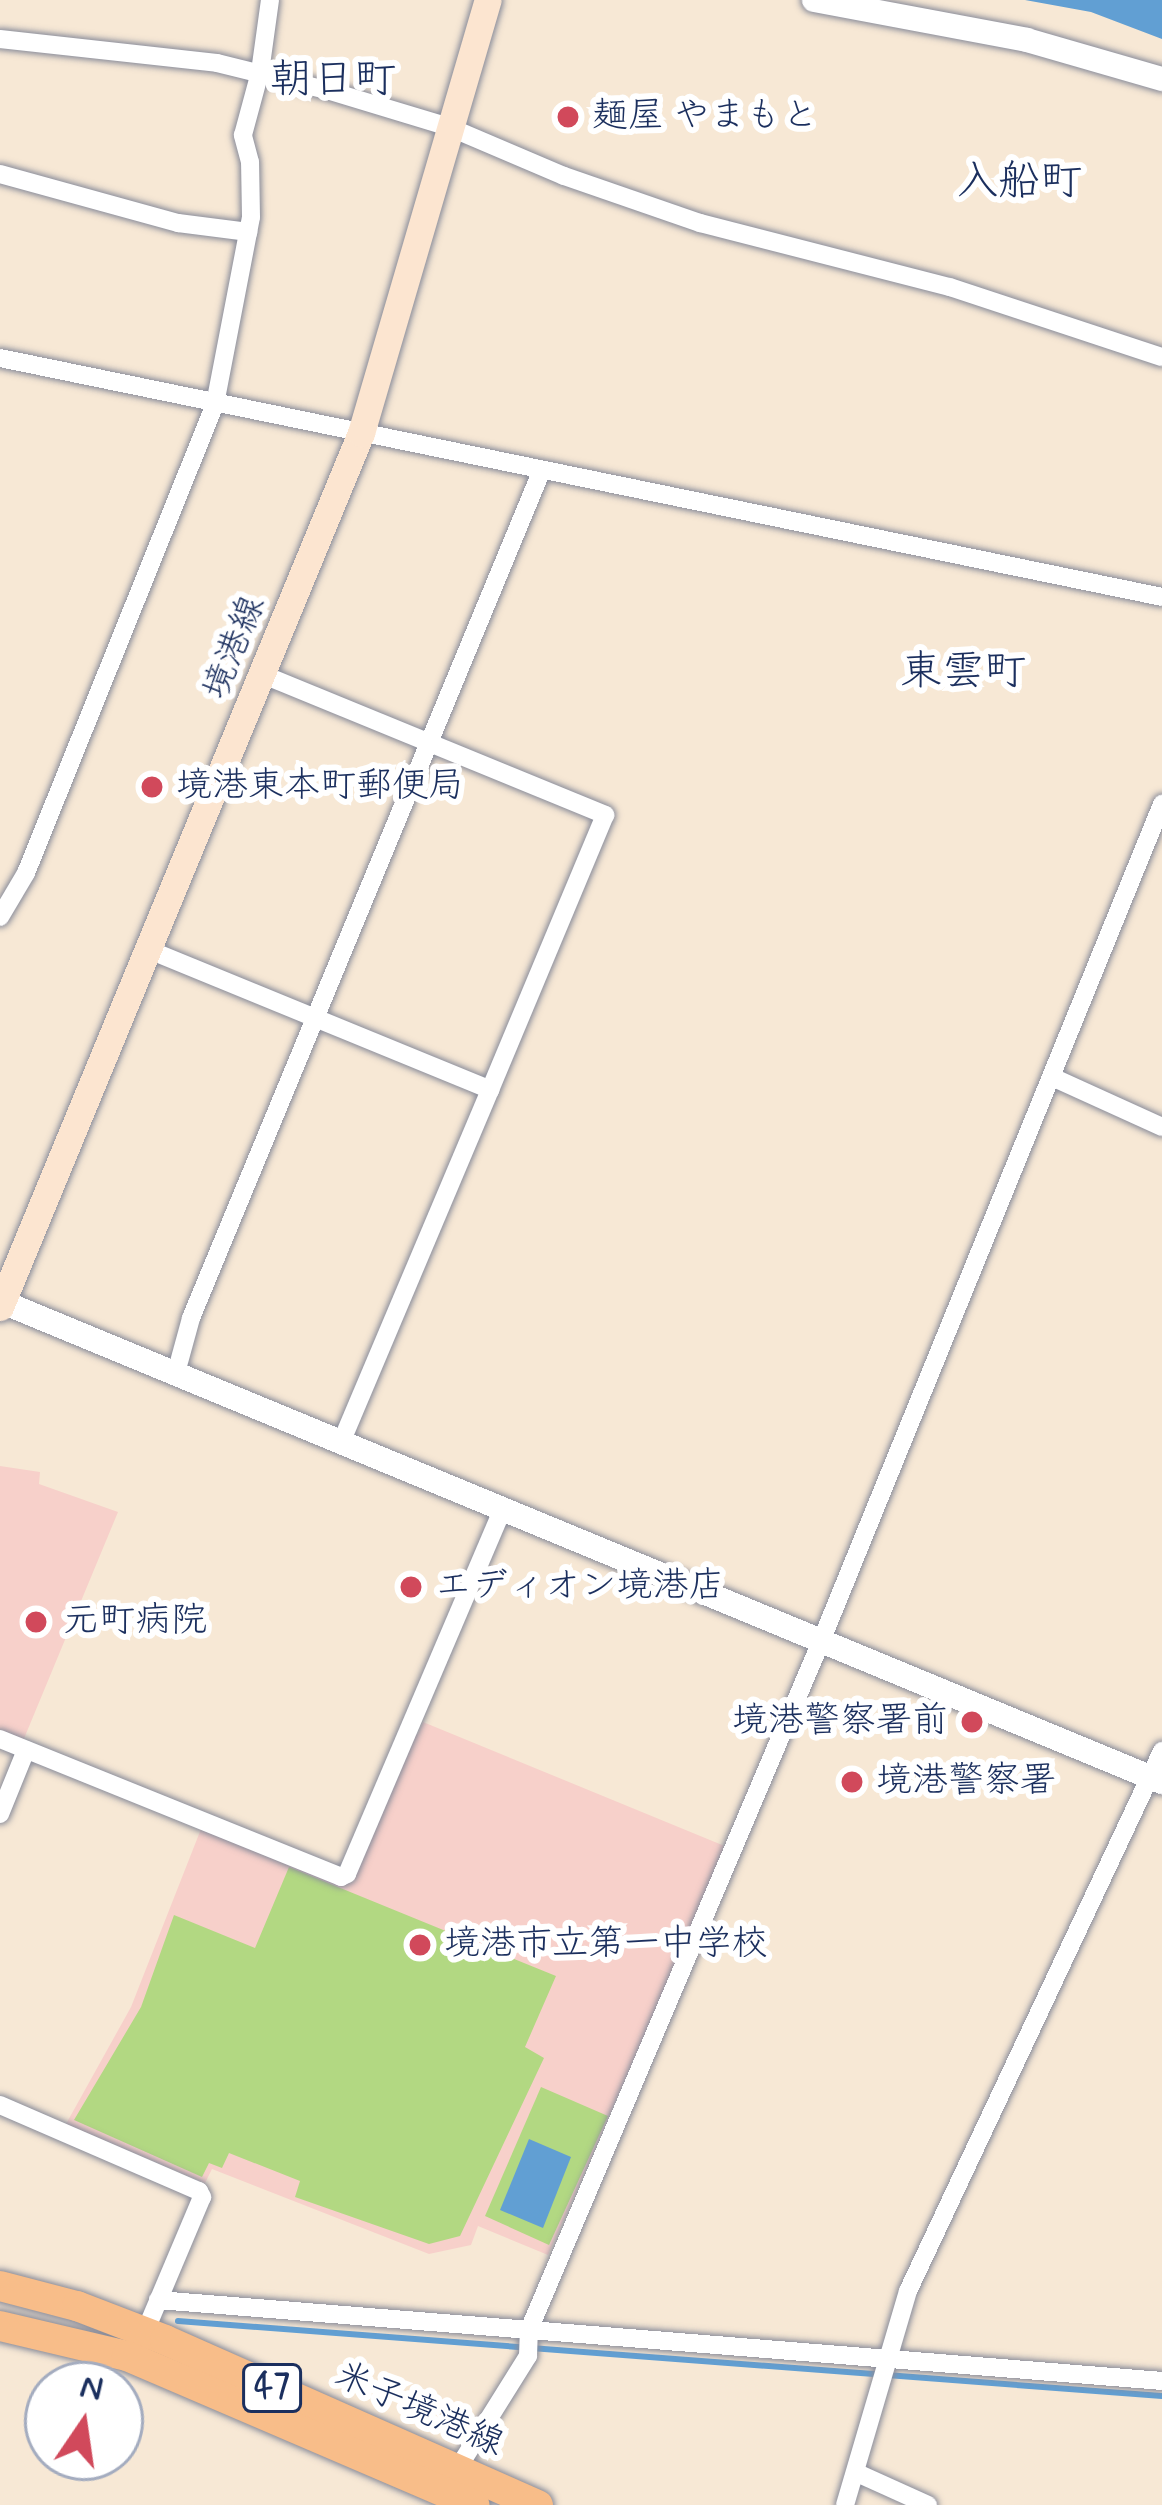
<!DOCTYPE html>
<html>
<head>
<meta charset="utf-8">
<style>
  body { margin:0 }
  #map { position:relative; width:1162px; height:2505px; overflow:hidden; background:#f7e8d5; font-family:Mynerve,"Klee One",sans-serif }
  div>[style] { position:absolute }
  .built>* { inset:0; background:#f7d0ca }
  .green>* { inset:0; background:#b2d882 }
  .water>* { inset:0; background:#619fd3 }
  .stream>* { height:6px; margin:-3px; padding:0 3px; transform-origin:3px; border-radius:3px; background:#619fd3 }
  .roads { filter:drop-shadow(0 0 3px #898c9a) drop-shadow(0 0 3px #898c9a) }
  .minor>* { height:18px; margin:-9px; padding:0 9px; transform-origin:9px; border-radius:9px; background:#fff }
  .tertiary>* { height:24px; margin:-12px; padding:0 12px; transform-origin:12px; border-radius:12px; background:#fff }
  .secondary>* { height:27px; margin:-13.5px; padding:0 13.5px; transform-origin:13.5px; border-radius:13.5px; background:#fce5d0 }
  .primary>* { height:30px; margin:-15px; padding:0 15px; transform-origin:15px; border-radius:15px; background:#f8bd89 }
  .dots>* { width:33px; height:33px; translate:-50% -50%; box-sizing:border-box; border:6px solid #fff; border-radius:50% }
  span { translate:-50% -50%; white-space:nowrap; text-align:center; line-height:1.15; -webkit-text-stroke:12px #fff; paint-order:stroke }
  .shield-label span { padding:3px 9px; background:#fff; border:3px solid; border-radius:9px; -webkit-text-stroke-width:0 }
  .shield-label { font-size:33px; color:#1b2f5e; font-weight:700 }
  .poi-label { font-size:36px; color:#1b2f5e }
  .left { translate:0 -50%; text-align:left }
  .right { translate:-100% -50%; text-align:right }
  .street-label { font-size:36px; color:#1b2f5e }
  .quarter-label { font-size:42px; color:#1b2f5e }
  .north { position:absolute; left:24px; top:2361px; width:120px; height:120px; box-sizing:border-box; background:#fff; border:3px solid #a4acbf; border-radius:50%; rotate:13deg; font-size:33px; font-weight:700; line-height:48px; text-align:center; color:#1b2f5e }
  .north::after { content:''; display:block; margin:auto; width:42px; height:54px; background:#d1495b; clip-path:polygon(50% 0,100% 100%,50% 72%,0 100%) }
</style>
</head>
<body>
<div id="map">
  <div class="built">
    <div style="clip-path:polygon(0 1466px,40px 1472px,39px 1484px,118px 1512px,23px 1741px,0 1731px)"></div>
    <div style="clip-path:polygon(423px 1722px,727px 1847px,548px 2255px,478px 2226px,471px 2245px,429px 2254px,212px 2169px,205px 2183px,66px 2124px,131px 2007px,201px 1829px,347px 1883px,410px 1733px,418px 1734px)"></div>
  </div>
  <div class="green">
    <div style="clip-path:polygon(289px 1867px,556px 1976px,525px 2047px,544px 2058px,460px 2236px,429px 2244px,295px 2197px,300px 2181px,229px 2153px,222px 2168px,209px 2163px,202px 2177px,74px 2120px,141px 2007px,174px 1915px,255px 1948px)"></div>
    <div style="clip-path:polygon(541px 2087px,608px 2116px,549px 2245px,485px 2216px)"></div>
  </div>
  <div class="water">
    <div style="clip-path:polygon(1025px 0,1162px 0,1162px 39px,1091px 12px)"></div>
    <div style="clip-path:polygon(529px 2139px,571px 2157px,543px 2228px,500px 2210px)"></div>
  </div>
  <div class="stream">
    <div style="left:178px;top:2321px;width:987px;rotate:4.36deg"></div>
  </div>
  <div class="roads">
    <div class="minor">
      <div style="left:0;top:39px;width:218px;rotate:6.3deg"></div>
      <div style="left:217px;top:63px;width:116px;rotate:13.9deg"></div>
      <div style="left:330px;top:91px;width:124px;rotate:16.8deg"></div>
      <div style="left:449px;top:127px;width:125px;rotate:23.1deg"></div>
      <div style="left:564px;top:176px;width:144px;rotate:19.1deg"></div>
      <div style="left:700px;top:223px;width:258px;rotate:14.4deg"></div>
      <div style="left:950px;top:287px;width:223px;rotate:18.3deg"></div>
      <div style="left:0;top:174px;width:185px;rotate:15.4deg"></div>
      <div style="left:178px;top:223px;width:71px;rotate:7.3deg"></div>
      <div style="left:0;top:358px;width:1186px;rotate:11.62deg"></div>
      <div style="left:264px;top:675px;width:369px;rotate:22.3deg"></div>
      <div style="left:605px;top:815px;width:298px;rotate:112.7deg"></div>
      <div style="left:0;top:917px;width:51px;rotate:-59.4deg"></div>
      <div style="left:26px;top:873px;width:506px;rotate:-68.05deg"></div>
      <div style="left:215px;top:404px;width:190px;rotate:-79.1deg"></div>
      <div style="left:251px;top:217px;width:55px;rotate:-91deg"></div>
      <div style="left:250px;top:162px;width:28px;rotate:-105deg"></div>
      <div style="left:243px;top:135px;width:65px;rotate:-74.9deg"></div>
      <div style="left:260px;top:72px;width:73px;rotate:-82.1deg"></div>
      <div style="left:147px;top:949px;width:371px;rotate:22.3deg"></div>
      <div style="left:490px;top:1090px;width:381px;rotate:112.9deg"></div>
      <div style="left:1052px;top:1077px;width:121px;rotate:24.4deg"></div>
      <div style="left:176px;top:1373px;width:57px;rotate:-74.7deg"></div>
      <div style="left:191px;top:1318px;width:916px;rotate:-67.52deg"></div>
      <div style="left:0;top:1739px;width:368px;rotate:22deg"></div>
      <div style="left:341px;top:1877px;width:7px;rotate:-27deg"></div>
      <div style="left:347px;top:1874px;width:398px;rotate:-66.9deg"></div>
      <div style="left:0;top:1814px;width:69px;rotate:-67.9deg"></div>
      <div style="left:0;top:2105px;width:217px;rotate:23.4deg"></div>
      <div style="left:199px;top:2191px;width:7px;rotate:63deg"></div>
      <div style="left:202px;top:2197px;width:147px;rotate:112.9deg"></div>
      <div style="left:158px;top:2300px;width:1007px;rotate:4.61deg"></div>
      <div style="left:857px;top:2473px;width:78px;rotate:24.3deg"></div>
      <div style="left:453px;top:2476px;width:142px;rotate:-58deg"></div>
      <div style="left:528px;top:2356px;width:26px;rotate:-88deg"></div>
      <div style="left:529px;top:2330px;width:751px;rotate:-67.02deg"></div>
      <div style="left:822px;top:1639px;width:902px;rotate:-67.84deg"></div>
      <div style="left:845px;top:2505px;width:223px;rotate:-73.6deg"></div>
      <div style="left:908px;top:2291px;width:597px;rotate:-64.81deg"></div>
    </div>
    <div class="tertiary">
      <div style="left:814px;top:0;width:217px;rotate:10.6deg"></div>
      <div style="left:1027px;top:40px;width:141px;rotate:16.1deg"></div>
      <div style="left:0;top:1301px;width:1258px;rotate:22.49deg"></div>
    </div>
    <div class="secondary">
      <div style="left:0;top:1307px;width:946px;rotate:-67.56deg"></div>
      <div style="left:361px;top:433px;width:451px;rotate:-73.7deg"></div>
    </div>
    <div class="primary">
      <div style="left:0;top:2286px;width:80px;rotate:14.6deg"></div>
      <div style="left:77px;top:2306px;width:94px;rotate:21.1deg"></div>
      <div style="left:165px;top:2340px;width:408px;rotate:23.9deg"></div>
      <div style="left:0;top:2326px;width:130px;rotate:13.3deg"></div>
      <div style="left:127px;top:2356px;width:378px;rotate:23.2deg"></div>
    </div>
  </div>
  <div class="dots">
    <div style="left:568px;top:117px;background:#d1495b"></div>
    <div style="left:152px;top:787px;background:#d1495b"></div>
    <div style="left:411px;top:1587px;background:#d1495b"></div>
    <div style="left:36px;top:1622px;background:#d1495b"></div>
    <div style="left:972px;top:1722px;background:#d1495b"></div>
    <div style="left:852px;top:1782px;background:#d1495b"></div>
    <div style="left:420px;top:1945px;background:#d1495b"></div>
  </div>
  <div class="shield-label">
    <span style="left:272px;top:2388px">47</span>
  </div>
  <div class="poi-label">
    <span class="left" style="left:592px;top:117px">麺屋 やまもと</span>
    <span class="left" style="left:176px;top:787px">境港東本町郵便局</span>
    <span class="left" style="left:435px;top:1587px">エディオン境港店</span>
    <span class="left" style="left:63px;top:1622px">元町病院</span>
    <span class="right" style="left:948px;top:1722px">境港警察署前</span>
    <span class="left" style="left:876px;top:1782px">境港警察署</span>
    <span class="left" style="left:444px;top:1945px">境港市立第一中学校</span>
  </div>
  <div class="street-label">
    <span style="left:235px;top:648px;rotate:-68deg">境港線</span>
    <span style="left:419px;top:2410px;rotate:24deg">米子境港線</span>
  </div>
  <div class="quarter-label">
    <span style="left:333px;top:81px">朝日町</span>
    <span style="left:1019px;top:183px">入船町</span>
    <span style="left:963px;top:673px">東雲町</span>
  </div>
  <div class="north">N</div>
</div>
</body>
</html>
